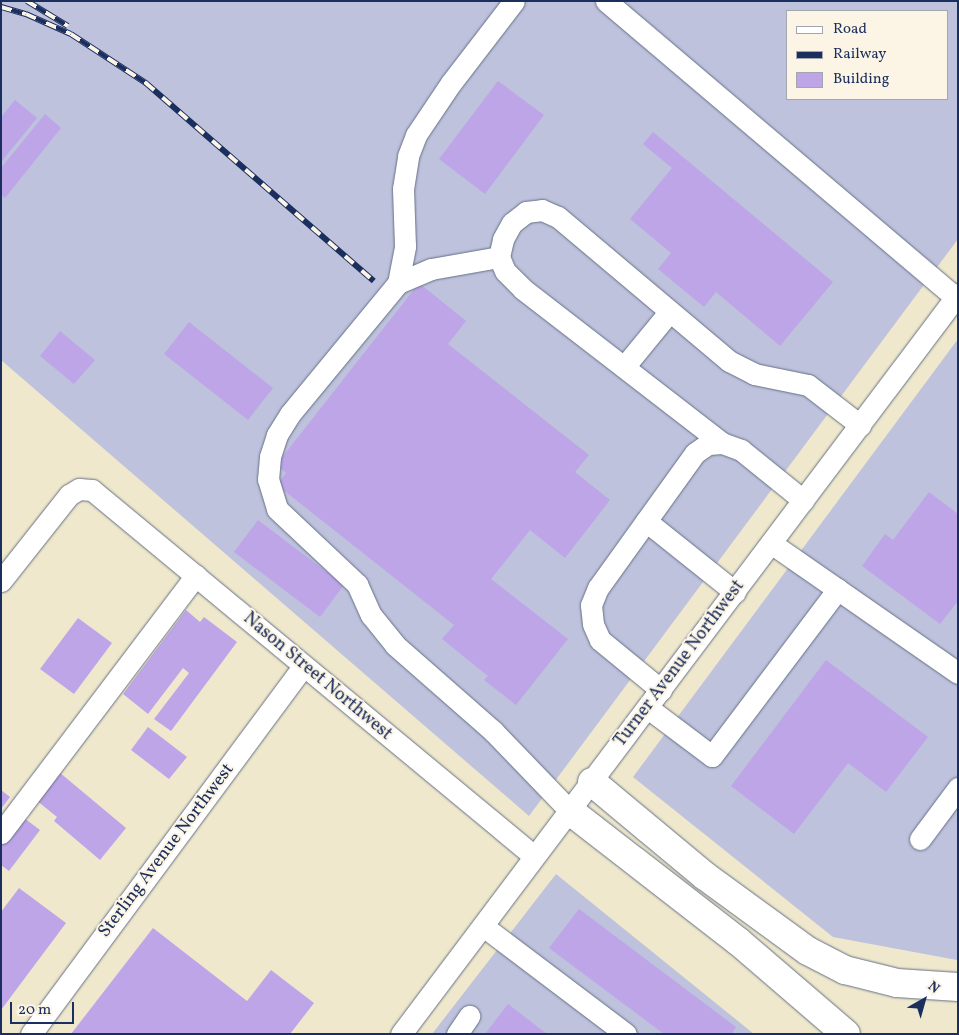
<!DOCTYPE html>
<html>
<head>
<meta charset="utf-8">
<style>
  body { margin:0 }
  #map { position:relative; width:959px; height:1035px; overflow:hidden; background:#efe8cc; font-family:Vollkorn,serif }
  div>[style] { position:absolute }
  .industrial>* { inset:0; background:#bec2dd }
  .building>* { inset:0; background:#bda5e8 }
  .roads { filter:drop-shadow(0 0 1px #657084) drop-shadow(0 0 1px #657084) }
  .minor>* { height:21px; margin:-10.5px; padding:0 10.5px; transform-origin:10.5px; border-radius:10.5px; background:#fff }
  .highway>* { height:28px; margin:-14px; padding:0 14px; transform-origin:14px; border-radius:14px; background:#fff }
  .rail>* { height:5.5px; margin-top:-2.75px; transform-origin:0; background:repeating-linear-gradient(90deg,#fcf5e5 0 11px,#1b2f5e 0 22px); box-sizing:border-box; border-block:1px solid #1b2f5e }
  span { translate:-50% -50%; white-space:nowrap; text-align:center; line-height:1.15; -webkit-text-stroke:4px #fcf5e5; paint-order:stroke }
  .street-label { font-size:18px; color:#1b2f5e }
  .frame { position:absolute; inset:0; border:2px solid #1b2f5e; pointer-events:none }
  .legend { position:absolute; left:786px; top:10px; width:162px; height:90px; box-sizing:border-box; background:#fcf5e5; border:1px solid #a2a6af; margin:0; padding:6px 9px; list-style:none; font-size:15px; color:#1b2f5e }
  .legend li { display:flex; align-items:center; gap:10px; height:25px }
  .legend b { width:25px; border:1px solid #a2a6af }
  .north { position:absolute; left:899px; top:975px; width:50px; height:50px; -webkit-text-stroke:4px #fcf5e5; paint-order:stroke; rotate:38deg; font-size:14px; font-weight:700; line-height:20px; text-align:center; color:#1b2f5e }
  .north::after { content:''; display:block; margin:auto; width:18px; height:22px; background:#1b2f5e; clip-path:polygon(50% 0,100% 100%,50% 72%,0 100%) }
  .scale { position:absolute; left:10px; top:1002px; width:64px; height:22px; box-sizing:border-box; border:2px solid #1b2f5e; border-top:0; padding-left:6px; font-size:15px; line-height:18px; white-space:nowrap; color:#1b2f5e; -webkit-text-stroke:4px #fcf5e5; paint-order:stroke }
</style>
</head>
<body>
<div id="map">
  <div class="industrial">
    <div style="clip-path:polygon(evenodd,1px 1px,958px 1px,958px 239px,529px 816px,1px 360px,1px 1px,788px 11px,948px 11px,948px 99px,788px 99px,788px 11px)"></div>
    <div style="clip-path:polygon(958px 339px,958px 960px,957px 960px,833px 937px,633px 777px)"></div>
    <div style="clip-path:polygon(556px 874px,754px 1034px,432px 1034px)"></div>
  </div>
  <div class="building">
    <div style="clip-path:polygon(498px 81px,544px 115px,485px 194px,439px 159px)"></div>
    <div style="clip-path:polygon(15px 100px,37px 118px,1px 162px,1px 117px)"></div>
    <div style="clip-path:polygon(45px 114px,61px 128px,5px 198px,1px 195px,1px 168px)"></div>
    <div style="clip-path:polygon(653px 132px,833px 282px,780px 346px,716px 292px,704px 307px,658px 269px,671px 253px,630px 219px,672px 168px,643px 144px)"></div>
    <div style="clip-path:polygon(419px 283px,466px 321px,448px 344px,589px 455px,575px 472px,610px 500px,565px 558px,530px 530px,491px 579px,568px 639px,516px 705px,484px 680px,488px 676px,442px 639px,454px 625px,277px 485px,286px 473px,276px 465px)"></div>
    <div style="clip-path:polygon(189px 322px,273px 388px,248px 420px,164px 354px)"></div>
    <div style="clip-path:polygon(60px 331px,95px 360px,74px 384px,40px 356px)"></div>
    <div style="clip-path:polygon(929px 492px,958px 514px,958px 601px,940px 624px,862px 566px,885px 534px,893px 540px)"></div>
    <div style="clip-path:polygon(258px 520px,344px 585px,320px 617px,234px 552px)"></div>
    <div style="clip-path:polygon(186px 610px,200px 622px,204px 617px,237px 642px,171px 731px,154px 719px,189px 673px,183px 668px,148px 714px,123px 694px)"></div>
    <div style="clip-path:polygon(78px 618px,112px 643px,74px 694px,40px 669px)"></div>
    <div style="clip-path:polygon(826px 660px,928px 737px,886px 792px,848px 763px,794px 834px,731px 786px)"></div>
    <div style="clip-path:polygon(148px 727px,187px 757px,169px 779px,131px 750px)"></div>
    <div style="clip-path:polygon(59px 772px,126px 828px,100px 860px,54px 821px,57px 817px,36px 800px)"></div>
    <div style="clip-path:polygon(1px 790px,10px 797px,1px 809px)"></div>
    <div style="clip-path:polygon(20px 815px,40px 830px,9px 871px,1px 865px,1px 840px)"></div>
    <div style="clip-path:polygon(19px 888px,66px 923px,1px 1010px,1px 912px)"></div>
    <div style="clip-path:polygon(579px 909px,736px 1027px,732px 1034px,664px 1034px,549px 948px)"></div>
    <div style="clip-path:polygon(153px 928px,247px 1001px,271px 970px,314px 1003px,290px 1034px,71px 1034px)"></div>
    <div style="clip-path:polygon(508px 1004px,547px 1034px,485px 1034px)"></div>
  </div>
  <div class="roads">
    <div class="minor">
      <div style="left:606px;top:1px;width:461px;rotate:40.3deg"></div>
      <div style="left:499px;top:257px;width:69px;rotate:170deg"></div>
      <div style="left:431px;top:269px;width:36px;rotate:157deg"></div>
      <div style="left:398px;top:283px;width:170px;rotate:129.5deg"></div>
      <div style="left:290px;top:414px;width:25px;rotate:122deg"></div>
      <div style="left:277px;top:435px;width:23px;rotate:108deg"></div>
      <div style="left:270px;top:457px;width:22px;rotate:95deg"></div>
      <div style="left:268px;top:479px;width:31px;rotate:73deg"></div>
      <div style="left:277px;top:509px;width:110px;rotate:43.2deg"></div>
      <div style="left:357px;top:584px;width:34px;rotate:66deg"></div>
      <div style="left:371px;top:615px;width:38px;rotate:51deg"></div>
      <div style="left:395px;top:645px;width:130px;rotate:41.3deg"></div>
      <div style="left:493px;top:731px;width:111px;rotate:46.1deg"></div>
      <div style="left:398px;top:283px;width:38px;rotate:-79deg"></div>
      <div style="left:405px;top:246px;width:57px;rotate:-92deg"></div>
      <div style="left:403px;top:189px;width:33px;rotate:-81deg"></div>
      <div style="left:408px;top:156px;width:22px;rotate:-69deg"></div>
      <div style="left:416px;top:135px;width:63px;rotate:-56.1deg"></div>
      <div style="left:451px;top:83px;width:103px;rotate:-52.5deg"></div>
      <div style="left:624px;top:367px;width:72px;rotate:-50.6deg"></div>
      <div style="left:722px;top:443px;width:252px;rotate:-142.3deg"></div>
      <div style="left:523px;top:289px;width:25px;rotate:-135deg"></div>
      <div style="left:505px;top:271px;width:15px;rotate:-113deg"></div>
      <div style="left:499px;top:257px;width:18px;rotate:-77deg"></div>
      <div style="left:503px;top:239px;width:18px;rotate:-61deg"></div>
      <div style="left:512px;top:223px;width:18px;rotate:-38deg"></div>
      <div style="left:526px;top:212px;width:16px;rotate:-7deg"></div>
      <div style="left:542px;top:210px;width:17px;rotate:24deg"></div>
      <div style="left:558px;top:217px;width:224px;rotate:40.1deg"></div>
      <div style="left:729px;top:361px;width:28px;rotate:27deg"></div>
      <div style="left:754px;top:374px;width:55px;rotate:11.5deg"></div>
      <div style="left:808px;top:385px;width:66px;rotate:37.6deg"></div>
      <div style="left:646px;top:521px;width:114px;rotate:38.6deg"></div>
      <div style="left:771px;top:543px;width:228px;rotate:34.8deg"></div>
      <div style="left:1px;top:581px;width:110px;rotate:-51.7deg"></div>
      <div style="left:69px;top:495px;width:12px;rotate:-31deg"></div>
      <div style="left:79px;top:489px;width:13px;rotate:4deg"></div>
      <div style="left:92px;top:490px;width:574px;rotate:39.63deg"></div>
      <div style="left:661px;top:690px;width:79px;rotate:-140.7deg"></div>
      <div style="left:600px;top:640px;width:17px;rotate:-114deg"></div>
      <div style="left:593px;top:624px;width:19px;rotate:-96deg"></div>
      <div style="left:591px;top:605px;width:18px;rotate:-68deg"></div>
      <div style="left:598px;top:588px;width:166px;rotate:-54.3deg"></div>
      <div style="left:695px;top:453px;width:16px;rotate:-35deg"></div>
      <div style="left:708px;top:444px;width:14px;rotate:-4deg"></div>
      <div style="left:722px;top:443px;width:20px;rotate:20deg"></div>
      <div style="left:741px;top:450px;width:80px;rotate:38.9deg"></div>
      <div style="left:648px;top:708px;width:80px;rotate:36.9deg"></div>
      <div style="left:712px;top:756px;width:209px;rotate:-53deg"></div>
      <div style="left:1px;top:833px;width:323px;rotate:-52.9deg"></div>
      <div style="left:920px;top:839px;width:64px;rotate:-53.3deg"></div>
      <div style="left:483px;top:926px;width:179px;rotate:37.1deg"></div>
      <div style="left:31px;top:1034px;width:457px;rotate:-53.5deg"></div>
      <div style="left:401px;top:1034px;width:926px;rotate:-53.03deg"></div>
      <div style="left:457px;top:1034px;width:22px;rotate:-56deg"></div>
    </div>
    <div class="highway">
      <div style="left:592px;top:782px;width:147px;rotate:39.8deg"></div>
      <div style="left:705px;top:876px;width:127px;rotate:36.1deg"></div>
      <div style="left:808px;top:951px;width:42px;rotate:27.2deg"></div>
      <div style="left:845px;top:970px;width:54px;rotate:14deg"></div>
      <div style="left:897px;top:983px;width:61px;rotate:3.8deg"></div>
      <div style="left:570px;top:811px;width:214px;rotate:37.8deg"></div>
      <div style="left:739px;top:942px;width:141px;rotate:40.7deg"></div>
    </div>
  </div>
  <div class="rail">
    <div style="left:27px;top:1px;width:48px;rotate:31.4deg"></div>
    <div style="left:1px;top:7px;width:26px;rotate:16deg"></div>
    <div style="left:26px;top:14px;width:49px;rotate:24deg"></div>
    <div style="left:71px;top:34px;width:90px;rotate:33.2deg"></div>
    <div style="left:146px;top:83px;width:302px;rotate:41deg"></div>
  </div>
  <div class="street-label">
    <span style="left:680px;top:664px;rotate:-53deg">Turner Avenue Northwest</span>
    <span style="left:317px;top:677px;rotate:40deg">Nason Street Northwest</span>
    <span style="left:167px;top:851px;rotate:-53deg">Sterling Avenue Northwest</span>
  </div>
  <div class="frame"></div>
  <ul class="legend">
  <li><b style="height:6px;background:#fff"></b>Road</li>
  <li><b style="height:6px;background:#1b2f5e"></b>Railway</li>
  <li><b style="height:14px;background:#bda5e8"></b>Building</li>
  </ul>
  <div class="north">N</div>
  <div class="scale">20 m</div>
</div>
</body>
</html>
